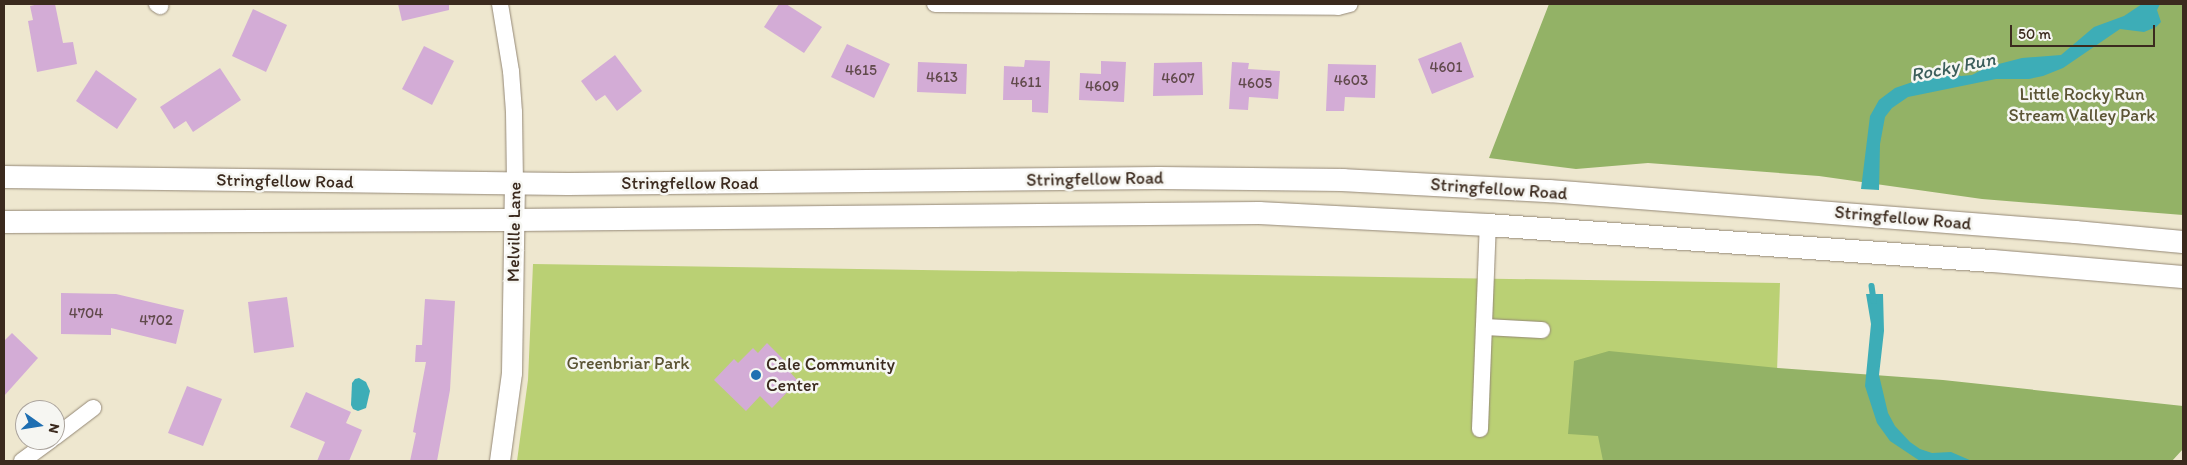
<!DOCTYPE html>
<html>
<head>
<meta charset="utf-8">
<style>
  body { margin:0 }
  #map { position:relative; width:2187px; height:465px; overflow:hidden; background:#eee7cf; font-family:Itim,sans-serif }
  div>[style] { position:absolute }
  .green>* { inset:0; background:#bad074 }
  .forest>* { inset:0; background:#93b266 }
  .water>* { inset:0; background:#3dadb7 }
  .stream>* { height:5.5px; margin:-2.75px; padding:0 2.75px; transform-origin:2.75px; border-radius:2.75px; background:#3dadb7 }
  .building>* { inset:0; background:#d3acd6 }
  .roads { filter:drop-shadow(0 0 1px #948876) drop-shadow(0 0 1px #948876) }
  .minor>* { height:16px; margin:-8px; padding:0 8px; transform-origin:8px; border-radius:8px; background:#fff }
  .tertiary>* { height:20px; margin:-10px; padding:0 10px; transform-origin:10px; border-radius:10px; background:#fff }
  .secondary>* { height:22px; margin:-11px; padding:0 11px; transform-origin:11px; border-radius:11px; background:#fff }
  .dots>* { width:14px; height:14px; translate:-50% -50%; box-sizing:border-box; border:2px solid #f6f6f2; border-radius:50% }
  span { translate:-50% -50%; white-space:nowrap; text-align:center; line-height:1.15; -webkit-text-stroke:5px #f6f6f2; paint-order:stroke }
  .number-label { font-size:15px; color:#614a4c }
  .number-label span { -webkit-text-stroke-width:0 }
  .park-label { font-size:18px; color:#5b5434 }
  .street-label { font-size:18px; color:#3b2a1e }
  .poi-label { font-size:18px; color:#3b2a1e }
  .left { translate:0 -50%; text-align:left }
  .water-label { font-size:19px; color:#3c5e5b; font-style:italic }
  .frame { position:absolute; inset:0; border:5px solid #3b2a1e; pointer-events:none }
  .north { position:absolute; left:15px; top:400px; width:50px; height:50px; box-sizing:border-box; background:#f6f6f2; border:1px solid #aba49d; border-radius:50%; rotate:103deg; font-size:14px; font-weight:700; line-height:20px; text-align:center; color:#3b2a1e }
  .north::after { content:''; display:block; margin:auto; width:18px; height:22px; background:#1f6fb2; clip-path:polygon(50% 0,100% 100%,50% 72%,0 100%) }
  .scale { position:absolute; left:2010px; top:25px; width:145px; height:22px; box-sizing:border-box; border:2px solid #3b2a1e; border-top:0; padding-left:6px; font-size:15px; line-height:18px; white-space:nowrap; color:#3b2a1e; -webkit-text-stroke:4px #f6f6f2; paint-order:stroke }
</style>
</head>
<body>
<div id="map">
  <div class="green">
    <div style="clip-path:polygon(533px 264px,1780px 283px,1774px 461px,517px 461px,528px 380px)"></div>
  </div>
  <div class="forest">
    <div style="clip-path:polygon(1549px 4px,2183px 4px,2183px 215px,1982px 199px,1819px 176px,1648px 163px,1576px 169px,1489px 158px)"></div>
    <div style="clip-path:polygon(1609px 351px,1778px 368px,1943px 380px,2183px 406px,2183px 449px,2172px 461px,1603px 461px,1598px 436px,1568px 434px,1574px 361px)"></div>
  </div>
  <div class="water">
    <div style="clip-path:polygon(2142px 4px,2160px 4px,2157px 10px,2161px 22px,2156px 27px,2144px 32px,2120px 29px,2063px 68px,2043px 76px,2029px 79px,1996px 79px,1908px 97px,1892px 108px,1885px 117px,1880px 144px,1879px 190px,1861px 189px,1870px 116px,1879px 100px,1895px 88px,1930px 76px,1950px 73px,1961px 76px,1972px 75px,1987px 67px,2022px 58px,2061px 55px,2094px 27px,2124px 16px)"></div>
    <div style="clip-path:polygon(1866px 294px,1883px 294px,1884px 331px,1879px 375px,1888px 413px,1895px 426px,1910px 442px,1920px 449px,1932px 453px,1951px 452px,1972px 461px,1920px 461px,1890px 441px,1877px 423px,1865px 386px,1871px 324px)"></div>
    <div style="clip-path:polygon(359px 378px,366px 382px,370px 391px,366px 408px,358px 411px,353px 409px,351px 405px,352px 383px,355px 379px)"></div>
  </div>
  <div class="stream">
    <div style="left:1872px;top:286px;width:15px;rotate:82deg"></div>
  </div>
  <div class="building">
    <div style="clip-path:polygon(39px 4px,55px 4px,63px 43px,73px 42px,77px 64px,37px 72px,28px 21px,33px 20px,30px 6px)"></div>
    <div style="clip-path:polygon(398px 4px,449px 4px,449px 10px,402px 21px)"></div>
    <div style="clip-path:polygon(779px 4px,786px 4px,822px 27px,804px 53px,764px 27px)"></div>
    <div style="clip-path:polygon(253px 9px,287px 25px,266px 72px,232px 56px)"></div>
    <div style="clip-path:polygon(1461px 42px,1474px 77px,1432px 94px,1418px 59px)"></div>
    <div style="clip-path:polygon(847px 44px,890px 64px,874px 98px,831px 77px)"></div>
    <div style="clip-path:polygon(424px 46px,454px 61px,432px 105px,402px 89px)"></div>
    <div style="clip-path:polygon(615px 55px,642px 91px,617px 111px,605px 95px,596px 101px,581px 81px)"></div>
    <div style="clip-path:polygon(1025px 60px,1050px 61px,1048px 113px,1032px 112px,1032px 100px,1003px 100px,1004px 66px,1024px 67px)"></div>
    <div style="clip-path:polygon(1101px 61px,1126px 62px,1124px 102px,1079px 100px,1080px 73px,1101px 74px)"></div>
    <div style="clip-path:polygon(918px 62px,967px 64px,966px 94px,917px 92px)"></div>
    <div style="clip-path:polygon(1202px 62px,1203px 95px,1153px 96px,1154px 63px)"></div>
    <div style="clip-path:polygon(1232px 62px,1249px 63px,1248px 69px,1280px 71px,1278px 99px,1249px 97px,1248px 110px,1229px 109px)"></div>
    <div style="clip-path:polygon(1328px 64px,1376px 65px,1375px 98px,1345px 97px,1344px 111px,1326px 111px)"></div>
    <div style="clip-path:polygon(220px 68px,241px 100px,193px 132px,186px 121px,174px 129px,160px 107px)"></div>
    <div style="clip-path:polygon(96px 70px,137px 99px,117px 129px,76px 101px)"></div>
    <div style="clip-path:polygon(61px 293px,116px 294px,184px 310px,176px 344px,111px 328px,111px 335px,61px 334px)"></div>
    <div style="clip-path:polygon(287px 297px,294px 347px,254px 353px,248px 302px)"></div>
    <div style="clip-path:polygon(425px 299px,455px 301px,450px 390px,437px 461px,410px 461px,416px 433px,413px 432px,426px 362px,415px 362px,416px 345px,422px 345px)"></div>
    <div style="clip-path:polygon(12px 333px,38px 358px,4px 396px,4px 341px)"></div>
    <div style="clip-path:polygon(767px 343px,791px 367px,788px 370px,798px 381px,772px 408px,760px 396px,746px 411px,714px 380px,734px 359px,738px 363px,753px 348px,758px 353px)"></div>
    <div style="clip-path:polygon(187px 386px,222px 399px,203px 446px,168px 433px)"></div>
    <div style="clip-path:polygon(306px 392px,351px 412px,346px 423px,362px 430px,349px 461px,317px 461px,325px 442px,290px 427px)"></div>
  </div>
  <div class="roads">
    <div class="minor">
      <div style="left:157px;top:4px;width:4px;rotate:34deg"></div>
      <div style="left:500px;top:4px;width:68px;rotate:80.7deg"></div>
      <div style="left:511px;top:71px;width:41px;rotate:85.8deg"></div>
      <div style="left:514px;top:112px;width:71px;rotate:89.2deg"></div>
      <div style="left:935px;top:4px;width:403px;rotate:0.4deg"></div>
      <div style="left:1338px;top:7px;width:12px;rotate:-14deg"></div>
      <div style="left:1484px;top:327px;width:58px;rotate:3deg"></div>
      <div style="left:1480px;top:429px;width:204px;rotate:-87.8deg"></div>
      <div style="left:55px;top:437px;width:48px;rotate:-37.3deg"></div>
      <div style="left:22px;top:461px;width:36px;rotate:-36deg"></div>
    </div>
    <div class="tertiary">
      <div style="left:500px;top:461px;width:89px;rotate:-82.2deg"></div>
      <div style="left:512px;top:373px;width:190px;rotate:-89.1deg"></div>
    </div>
    <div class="secondary">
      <div style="left:4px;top:177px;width:564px;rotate:0.71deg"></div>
      <div style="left:568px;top:184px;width:591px;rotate:-0.58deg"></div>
      <div style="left:1159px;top:178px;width:184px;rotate:0.6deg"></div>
      <div style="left:1343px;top:180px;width:206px;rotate:3.1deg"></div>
      <div style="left:1549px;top:191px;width:528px;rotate:4.46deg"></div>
      <div style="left:2075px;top:232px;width:108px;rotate:5.3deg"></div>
      <div style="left:4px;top:222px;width:511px;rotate:-0.22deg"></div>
      <div style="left:515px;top:220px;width:744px;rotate:-0.54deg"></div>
      <div style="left:1259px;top:213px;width:229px;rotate:3deg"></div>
      <div style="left:1488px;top:225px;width:505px;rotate:4.09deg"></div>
      <div style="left:1992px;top:261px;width:192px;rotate:4.8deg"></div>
    </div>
  </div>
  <div class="dots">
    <div style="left:756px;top:375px;background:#1f6fb2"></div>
  </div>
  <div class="number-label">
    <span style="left:1446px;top:68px">4601</span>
    <span style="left:861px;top:71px">4615</span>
    <span style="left:942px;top:78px">4613</span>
    <span style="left:1178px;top:79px">4607</span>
    <span style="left:1351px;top:81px">4603</span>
    <span style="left:1026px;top:83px">4611</span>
    <span style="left:1255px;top:84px">4605</span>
    <span style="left:1102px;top:87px">4609</span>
    <span style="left:86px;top:314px">4704</span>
    <span style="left:156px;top:321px">4702</span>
  </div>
  <div class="park-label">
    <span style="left:2082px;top:105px">Little Rocky Run<br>Stream Valley Park</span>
    <span style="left:628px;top:363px">Greenbriar Park</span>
  </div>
  <div class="street-label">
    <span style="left:1095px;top:179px;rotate:-1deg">Stringfellow Road</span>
    <span style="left:285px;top:181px;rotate:1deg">Stringfellow Road</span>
    <span style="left:690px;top:183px">Stringfellow Road</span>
    <span style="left:1499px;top:189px;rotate:4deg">Stringfellow Road</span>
    <span style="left:1903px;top:218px;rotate:5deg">Stringfellow Road</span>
    <span style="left:514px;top:232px;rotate:-89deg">Melville Lane</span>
  </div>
  <div class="poi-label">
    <span class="left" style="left:766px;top:375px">Cale Community<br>Center</span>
  </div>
  <div class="water-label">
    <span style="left:1953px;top:67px;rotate:-11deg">Rocky Run</span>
  </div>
  <div class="frame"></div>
  <div class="north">N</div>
  <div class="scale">50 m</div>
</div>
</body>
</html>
